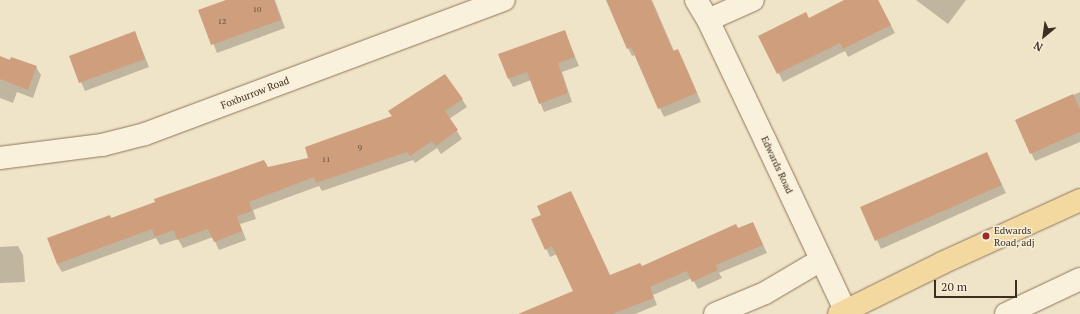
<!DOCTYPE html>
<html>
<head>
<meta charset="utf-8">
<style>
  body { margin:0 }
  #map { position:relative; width:1080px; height:314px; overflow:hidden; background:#f0e4c8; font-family:"PT Serif",serif }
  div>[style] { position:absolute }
  .shadow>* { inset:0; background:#0003 }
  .building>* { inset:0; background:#cf9f7d }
  .roads { filter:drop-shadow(0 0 1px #8d765c) drop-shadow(0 0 1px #8d765c) }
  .minor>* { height:22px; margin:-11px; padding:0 11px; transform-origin:11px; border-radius:11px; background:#faf1dc }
  .major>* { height:22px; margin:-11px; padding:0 11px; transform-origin:11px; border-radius:11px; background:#f3d9a0 }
  .dots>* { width:11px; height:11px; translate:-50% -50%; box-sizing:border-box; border:2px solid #f7eed8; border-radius:50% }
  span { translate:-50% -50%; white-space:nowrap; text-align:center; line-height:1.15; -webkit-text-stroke:3px #f7eed8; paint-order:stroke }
  .number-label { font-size:8px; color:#624a37 }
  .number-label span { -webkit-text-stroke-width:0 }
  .street-label { font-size:10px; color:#3d2e20 }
  .poi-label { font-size:10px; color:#3d2e20 }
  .left { translate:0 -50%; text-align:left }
  .north { position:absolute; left:1024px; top:16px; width:40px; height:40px; -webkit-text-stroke:3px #f7eed8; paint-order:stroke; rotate:209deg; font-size:11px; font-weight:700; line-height:16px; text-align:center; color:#3d2e20 }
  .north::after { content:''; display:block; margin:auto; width:14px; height:18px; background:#3d2e20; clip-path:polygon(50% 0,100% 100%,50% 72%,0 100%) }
  .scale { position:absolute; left:934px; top:280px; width:83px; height:18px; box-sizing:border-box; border:2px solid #3d2e20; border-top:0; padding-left:5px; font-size:12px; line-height:14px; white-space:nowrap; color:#3d2e20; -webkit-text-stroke:3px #f7eed8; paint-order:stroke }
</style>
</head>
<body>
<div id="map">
  <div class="shadow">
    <div style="clip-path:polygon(227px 0,275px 0,285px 28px,217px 53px,200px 10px)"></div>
    <div style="clip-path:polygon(620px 0,652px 0,674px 51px,682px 58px,701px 102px,664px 117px,635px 55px,632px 56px,628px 48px)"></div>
    <div style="clip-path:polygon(846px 0,878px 0,895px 33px,848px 57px,845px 51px,783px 82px,760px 36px,809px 19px)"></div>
    <div style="clip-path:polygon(916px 0,966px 0,948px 24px)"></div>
    <div style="clip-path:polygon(564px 31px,579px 66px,562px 72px,572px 102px,544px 112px,531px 80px,513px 87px,509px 79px)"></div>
    <div style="clip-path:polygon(135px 32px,149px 67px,85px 91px,70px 57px)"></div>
    <div style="clip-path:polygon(0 57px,36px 67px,41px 75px,33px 98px,17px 92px,13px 103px,0 98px)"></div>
    <div style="clip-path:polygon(1080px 92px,1080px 142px,1035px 161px,1016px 120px)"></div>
    <div style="clip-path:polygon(462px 99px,467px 107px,449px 119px,462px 139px,441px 154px,437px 148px,415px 163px,413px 160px,322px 191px,319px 186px,253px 210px,256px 219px,240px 224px,246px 240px,219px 250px,213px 237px,183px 248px,178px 239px,160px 245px,156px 238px,62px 272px,57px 264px,111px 219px,268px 168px,309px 158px)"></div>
    <div style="clip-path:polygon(987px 154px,1006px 193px,881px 249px,862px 207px)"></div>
    <div style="clip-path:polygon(571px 192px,610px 276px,642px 267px,753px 223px,767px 253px,719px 273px,722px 278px,698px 289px,692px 278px,653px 295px,657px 305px,635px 314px,525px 314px,574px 291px,557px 254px,550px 257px,533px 219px,542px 215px)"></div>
    <div style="clip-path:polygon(18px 246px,23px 255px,25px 282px,0 283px,0 247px)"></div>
  </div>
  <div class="building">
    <div style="clip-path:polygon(226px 0,274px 0,281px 20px,211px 45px,198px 10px)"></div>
    <div style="clip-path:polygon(606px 0,651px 0,673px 51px,678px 49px,697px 93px,658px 109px,631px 47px,627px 49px)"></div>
    <div style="clip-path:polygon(844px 0,878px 0,891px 25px,843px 49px,840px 43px,777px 74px,758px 36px,806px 12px,809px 18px)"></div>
    <div style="clip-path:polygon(565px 30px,575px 57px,558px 63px,568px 93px,539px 104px,527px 72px,508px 79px,498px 54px)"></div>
    <div style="clip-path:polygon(135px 31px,145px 59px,79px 83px,69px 56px)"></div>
    <div style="clip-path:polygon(0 56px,10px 60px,11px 57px,37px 66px,28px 90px,0 79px)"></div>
    <div style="clip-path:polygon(445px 74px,463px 99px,445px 111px,458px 130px,436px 146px,432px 141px,410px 156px,407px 152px,316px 183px,314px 177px,249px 202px,252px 211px,237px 216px,242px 231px,214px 242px,208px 229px,177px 240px,174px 230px,155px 237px,152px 229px,57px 264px,47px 238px,110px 215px,111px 218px,155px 202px,154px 199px,264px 160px,268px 167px,308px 158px,305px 147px,392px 116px,388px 111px)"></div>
    <div style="clip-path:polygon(1073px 94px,1080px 109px,1080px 132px,1030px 154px,1015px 120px)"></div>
    <div style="clip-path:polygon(987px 152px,1002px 185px,875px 241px,860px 207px)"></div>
    <div style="clip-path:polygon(571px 191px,610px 275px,640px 263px,642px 266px,736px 224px,738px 228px,753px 222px,763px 245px,716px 265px,718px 270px,692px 282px,687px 271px,650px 287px,654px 298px,612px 314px,518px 314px,573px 291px,552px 246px,545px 250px,531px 219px,541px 215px,537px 206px)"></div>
  </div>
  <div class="roads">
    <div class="minor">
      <div style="left:696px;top:0;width:23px;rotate:59deg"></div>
      <div style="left:708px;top:20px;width:133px;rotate:64.6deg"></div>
      <div style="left:765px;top:140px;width:188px;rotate:64.8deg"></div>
      <div style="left:708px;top:20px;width:49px;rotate:-24deg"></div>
      <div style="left:0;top:158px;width:103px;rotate:-7.3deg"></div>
      <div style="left:102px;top:145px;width:44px;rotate:-14.3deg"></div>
      <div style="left:145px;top:134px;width:383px;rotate:-20.5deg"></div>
      <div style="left:715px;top:314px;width:54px;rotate:-22.8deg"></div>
      <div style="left:765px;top:293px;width:65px;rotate:-30.5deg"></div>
      <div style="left:1006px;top:314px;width:82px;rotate:-25.3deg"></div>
    </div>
    <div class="major">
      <div style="left:839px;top:314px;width:115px;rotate:-26.3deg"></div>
      <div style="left:942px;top:263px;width:152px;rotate:-24.5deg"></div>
    </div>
  </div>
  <div class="dots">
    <div style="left:986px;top:236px;background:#9e2a2b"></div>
  </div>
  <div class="number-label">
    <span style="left:257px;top:10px">10</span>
    <span style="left:222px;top:22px">12</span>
    <span style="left:360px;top:148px">9</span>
    <span style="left:326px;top:160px">11</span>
  </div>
  <div class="street-label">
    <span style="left:255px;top:93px;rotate:-21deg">Foxburrow Road</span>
    <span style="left:777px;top:165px;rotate:65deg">Edwards Road</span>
  </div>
  <div class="poi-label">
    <span class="left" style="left:994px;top:236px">Edwards<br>Road, adj</span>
  </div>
  <div class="north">N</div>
  <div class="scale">20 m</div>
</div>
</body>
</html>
